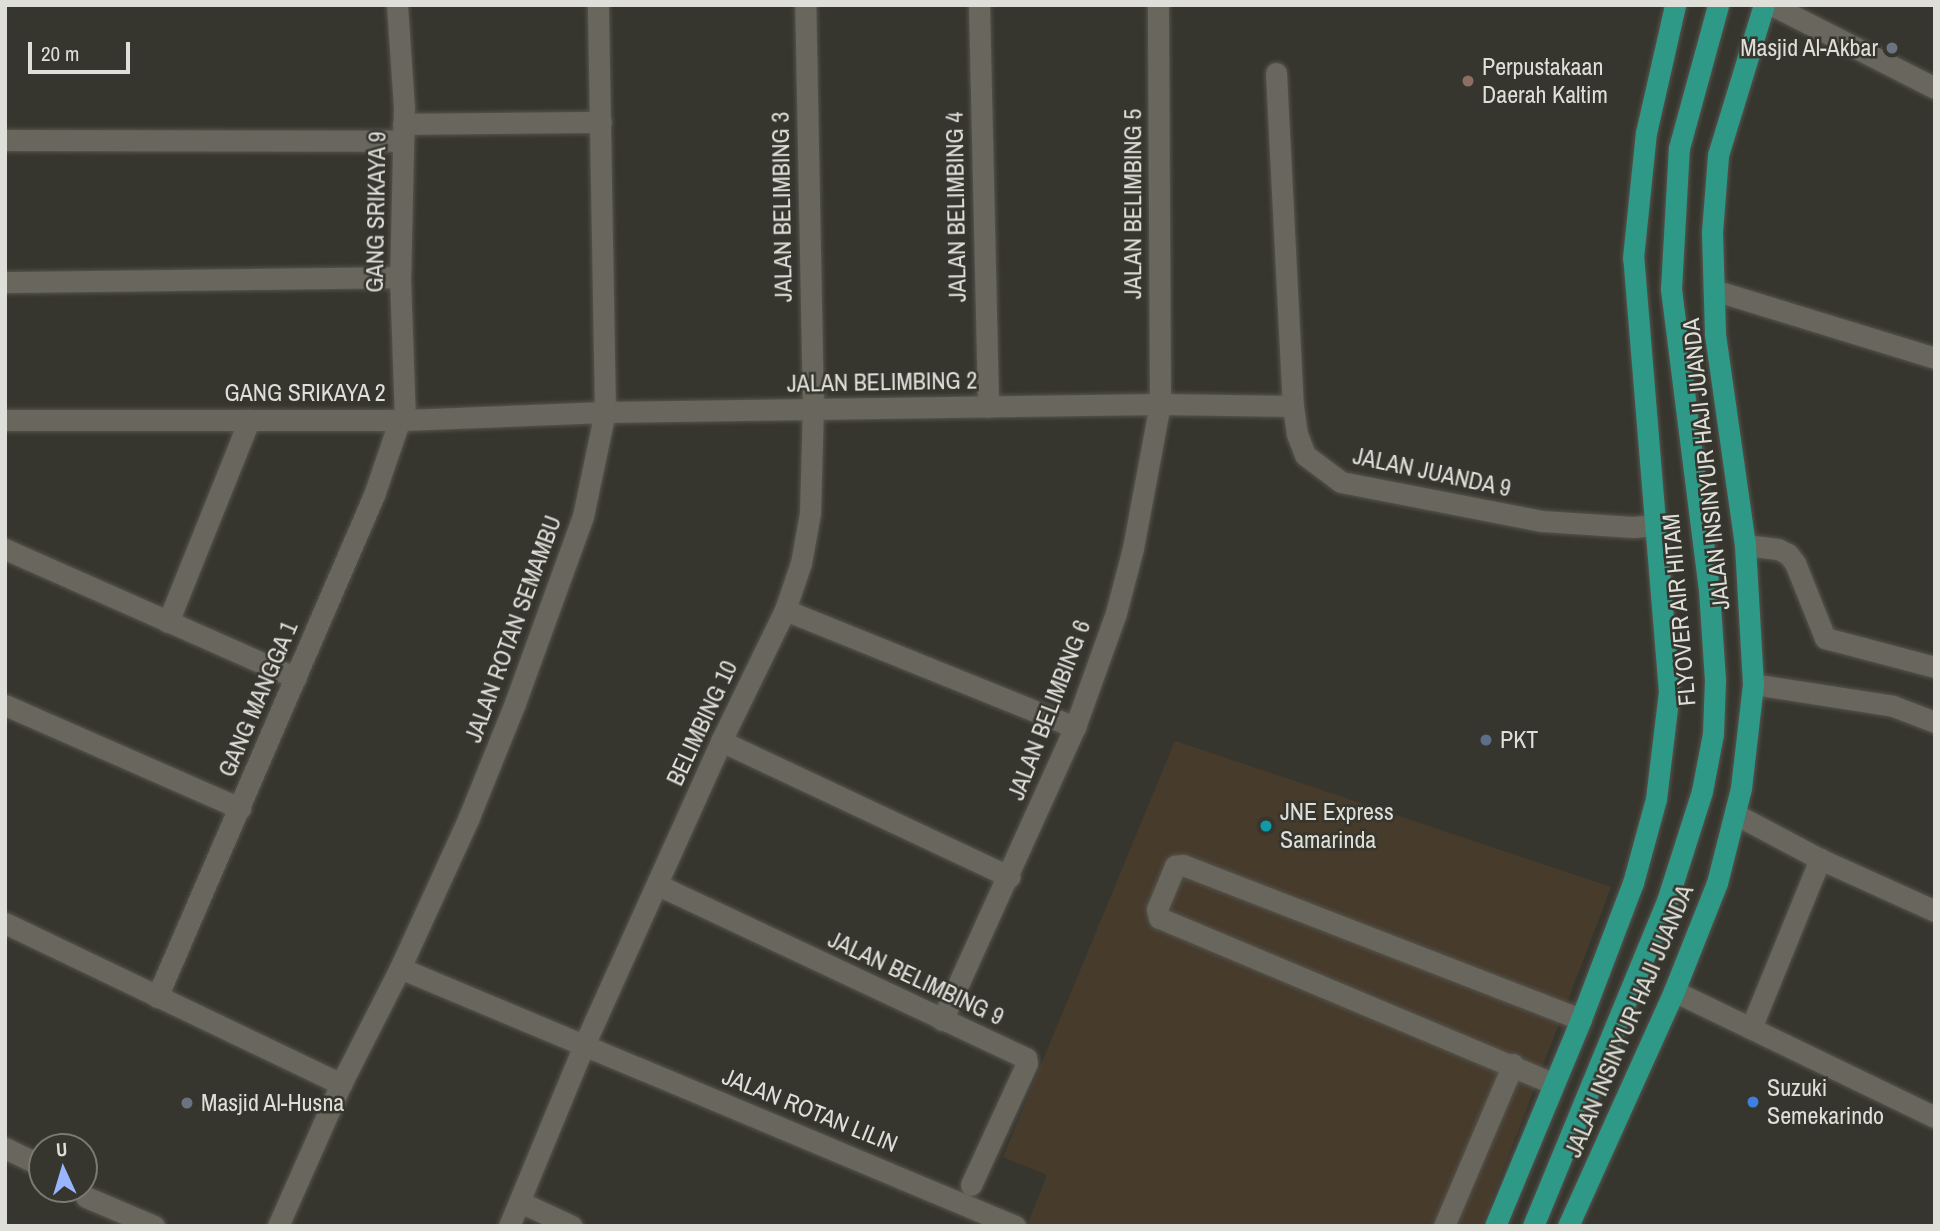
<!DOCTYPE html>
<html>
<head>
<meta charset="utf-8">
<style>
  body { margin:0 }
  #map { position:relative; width:1940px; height:1231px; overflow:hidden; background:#37362e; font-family:"Archivo Narrow",sans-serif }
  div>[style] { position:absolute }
  .commercial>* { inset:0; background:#473b2c }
  .roads { filter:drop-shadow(0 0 2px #55544d) drop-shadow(0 0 2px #55544d) }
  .service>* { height:21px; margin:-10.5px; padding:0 10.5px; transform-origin:10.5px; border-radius:10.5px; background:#68665d }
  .minor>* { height:21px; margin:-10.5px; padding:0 10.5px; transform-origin:10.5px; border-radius:10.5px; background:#68665d }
  .trunk>* { height:21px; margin:-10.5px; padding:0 10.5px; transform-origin:10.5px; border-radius:10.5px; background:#2f9988 }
  .dots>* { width:19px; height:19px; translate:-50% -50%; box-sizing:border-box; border:4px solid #37362e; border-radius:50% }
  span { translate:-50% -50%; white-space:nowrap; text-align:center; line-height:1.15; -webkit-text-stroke:5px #37362e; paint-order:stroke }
  .poi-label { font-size:24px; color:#dfdfd9 }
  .right { translate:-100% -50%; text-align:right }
  .left { translate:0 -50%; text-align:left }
  .street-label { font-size:24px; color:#dfdfd9 }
  .frame { position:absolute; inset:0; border:7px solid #dfdfd9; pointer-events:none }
  .north { position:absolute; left:28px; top:1133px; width:70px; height:70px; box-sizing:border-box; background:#37362e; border:2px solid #7a7a72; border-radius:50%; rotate:356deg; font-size:19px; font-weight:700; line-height:28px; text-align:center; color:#dfdfd9 }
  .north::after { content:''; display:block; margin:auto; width:24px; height:32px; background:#98b5fd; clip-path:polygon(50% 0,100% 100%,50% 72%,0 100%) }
  .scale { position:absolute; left:28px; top:42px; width:102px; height:32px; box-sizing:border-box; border:4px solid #dfdfd9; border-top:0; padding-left:9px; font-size:21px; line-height:24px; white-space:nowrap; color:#dfdfd9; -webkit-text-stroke:5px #37362e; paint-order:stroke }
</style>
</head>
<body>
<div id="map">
  <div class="commercial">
    <div style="clip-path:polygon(1175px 741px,1611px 887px,1482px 1226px,1035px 1226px,1028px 1223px,1047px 1175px,1003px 1157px)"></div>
  </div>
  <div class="roads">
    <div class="service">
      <div style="left:1745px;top:545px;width:33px;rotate:7deg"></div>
      <div style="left:1778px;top:549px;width:11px;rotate:27deg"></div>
      <div style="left:1788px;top:554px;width:11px;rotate:52deg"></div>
      <div style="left:1795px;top:563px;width:81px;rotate:68.2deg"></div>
      <div style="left:1825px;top:638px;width:114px;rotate:14.8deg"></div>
      <div style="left:1753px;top:684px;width:142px;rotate:8.9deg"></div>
      <div style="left:1893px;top:706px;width:45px;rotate:20.9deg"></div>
      <div style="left:1735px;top:814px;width:96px;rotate:27.9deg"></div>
      <div style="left:1820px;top:859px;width:126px;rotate:24.3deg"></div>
      <div style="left:1674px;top:991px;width:290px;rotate:25.8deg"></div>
      <div style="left:1751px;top:1028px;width:183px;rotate:-67.8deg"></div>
      <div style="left:1552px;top:1083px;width:426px;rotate:-157.2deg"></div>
      <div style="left:1159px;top:918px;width:9px;rotate:-103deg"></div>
      <div style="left:1157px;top:909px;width:47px;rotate:-67.3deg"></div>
      <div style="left:1175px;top:866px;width:8px;rotate:-7deg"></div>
      <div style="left:1183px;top:865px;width:427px;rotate:21.2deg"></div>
      <div style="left:86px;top:1197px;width:74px;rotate:23.1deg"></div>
      <div style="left:1444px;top:1226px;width:176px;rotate:-66.9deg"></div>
    </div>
    <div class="minor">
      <div style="left:397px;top:5px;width:102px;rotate:86.1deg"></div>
      <div style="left:404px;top:107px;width:170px;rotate:91.3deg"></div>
      <div style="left:400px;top:277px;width:143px;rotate:88deg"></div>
      <div style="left:979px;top:5px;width:402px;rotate:88.7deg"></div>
      <div style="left:1772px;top:5px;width:183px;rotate:27deg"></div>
      <div style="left:1276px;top:73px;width:333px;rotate:87.1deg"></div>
      <div style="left:403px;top:124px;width:198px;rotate:-0.6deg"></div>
      <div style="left:5px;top:140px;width:396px;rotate:0.1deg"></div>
      <div style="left:5px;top:282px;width:395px;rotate:-0.7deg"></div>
      <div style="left:1714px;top:290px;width:231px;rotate:17.1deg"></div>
      <div style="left:5px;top:420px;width:400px"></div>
      <div style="left:405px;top:420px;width:200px;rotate:-2.3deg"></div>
      <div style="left:605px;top:412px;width:555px;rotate:-0.83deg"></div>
      <div style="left:1160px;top:404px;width:133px;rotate:0.9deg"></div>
      <div style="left:1293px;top:406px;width:28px;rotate:82deg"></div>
      <div style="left:1297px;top:434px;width:22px;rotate:69deg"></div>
      <div style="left:1305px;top:455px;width:45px;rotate:36.9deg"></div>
      <div style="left:1341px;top:482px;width:205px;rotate:11deg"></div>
      <div style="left:1542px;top:521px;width:91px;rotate:3.8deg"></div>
      <div style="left:1633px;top:527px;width:23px;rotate:-5deg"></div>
      <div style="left:5px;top:549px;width:318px;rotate:23.9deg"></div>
      <div style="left:785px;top:610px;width:313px;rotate:22deg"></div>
      <div style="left:168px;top:622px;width:218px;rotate:-68.1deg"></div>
      <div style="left:5px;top:705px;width:257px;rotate:23.7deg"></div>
      <div style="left:721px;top:741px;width:319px;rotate:25.2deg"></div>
      <div style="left:658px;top:885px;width:407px;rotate:25.2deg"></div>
      <div style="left:1026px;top:1058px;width:5px;rotate:79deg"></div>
      <div style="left:1027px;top:1063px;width:134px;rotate:114.7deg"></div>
      <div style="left:5px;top:923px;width:373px;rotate:25.6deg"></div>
      <div style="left:400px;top:968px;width:667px;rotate:22.76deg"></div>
      <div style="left:157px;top:997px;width:547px;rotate:-66.62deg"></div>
      <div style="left:374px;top:495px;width:80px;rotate:-71.1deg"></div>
      <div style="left:942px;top:1020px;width:322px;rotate:-65.6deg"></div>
      <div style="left:1075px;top:727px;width:121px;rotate:-70.2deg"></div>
      <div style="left:1116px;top:613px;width:67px;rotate:-75.3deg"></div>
      <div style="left:1133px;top:548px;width:147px;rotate:-79.4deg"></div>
      <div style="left:1160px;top:404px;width:399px;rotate:-90.3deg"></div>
      <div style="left:5px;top:1148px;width:41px;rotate:25.9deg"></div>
      <div style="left:520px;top:1202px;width:57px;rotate:24.8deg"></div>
      <div style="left:278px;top:1226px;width:155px;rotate:-66.1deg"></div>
      <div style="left:341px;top:1084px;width:130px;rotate:-63deg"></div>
      <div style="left:400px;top:968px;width:166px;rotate:-65.4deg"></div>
      <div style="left:469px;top:817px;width:123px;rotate:-68deg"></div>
      <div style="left:515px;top:703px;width:199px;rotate:-70deg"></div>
      <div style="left:583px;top:516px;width:106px;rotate:-78.1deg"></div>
      <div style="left:605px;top:412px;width:407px;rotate:-91deg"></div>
      <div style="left:509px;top:1226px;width:196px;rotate:-67.5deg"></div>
      <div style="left:584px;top:1045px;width:333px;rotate:-65.7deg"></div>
      <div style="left:721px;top:741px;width:146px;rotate:-64deg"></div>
      <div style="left:785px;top:610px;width:50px;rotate:-71.2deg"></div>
      <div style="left:801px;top:563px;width:51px;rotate:-79.8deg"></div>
      <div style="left:810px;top:513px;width:105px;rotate:-88.4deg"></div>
      <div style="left:813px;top:408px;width:403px;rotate:-91.1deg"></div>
    </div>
    <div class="trunk">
      <div style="left:1495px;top:1226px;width:224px;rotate:-67.4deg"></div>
      <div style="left:1581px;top:1019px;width:146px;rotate:-69.1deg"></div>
      <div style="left:1633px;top:883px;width:87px;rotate:-74.7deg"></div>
      <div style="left:1656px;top:799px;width:108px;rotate:-83.1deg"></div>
      <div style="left:1669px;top:692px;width:435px;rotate:-94.7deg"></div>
      <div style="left:1633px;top:258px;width:126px;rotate:-84.1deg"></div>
      <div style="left:1646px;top:133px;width:131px;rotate:-77.2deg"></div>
      <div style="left:1533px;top:1226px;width:352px;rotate:-67.6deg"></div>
      <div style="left:1667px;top:901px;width:115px;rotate:-72.3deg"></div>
      <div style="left:1702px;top:791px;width:58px;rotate:-79.1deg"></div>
      <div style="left:1713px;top:734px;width:54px;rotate:-87.9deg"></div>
      <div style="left:1715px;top:680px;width:90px;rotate:-93.8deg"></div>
      <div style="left:1709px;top:590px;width:303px;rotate:-97.2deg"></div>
      <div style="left:1671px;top:289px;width:141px;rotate:-86.8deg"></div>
      <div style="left:1679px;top:148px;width:148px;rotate:-74.7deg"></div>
      <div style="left:1568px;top:1226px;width:258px;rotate:-65.7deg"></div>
      <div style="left:1674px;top:991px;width:116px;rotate:-68.3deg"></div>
      <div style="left:1717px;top:883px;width:98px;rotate:-75.8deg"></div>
      <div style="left:1741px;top:788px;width:105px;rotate:-83.4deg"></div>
      <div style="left:1753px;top:684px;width:139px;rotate:-93.3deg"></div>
      <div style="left:1745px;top:545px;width:214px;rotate:-98.1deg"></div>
      <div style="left:1715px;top:333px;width:101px;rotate:-91.7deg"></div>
      <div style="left:1712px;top:232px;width:77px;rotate:-85.5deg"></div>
      <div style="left:1718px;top:155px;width:157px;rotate:-73deg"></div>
    </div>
  </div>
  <div class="dots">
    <div style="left:1892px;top:48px;background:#6b7280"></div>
    <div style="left:1468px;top:81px;background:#8d6e63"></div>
    <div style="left:1486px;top:740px;background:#5c6f8a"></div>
    <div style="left:1266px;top:826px;background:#0f9aa8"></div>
    <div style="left:1753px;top:1102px;background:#3f7fe0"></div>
    <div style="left:187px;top:1103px;background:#6b7280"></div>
  </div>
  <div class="poi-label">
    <span class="right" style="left:1878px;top:48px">Masjid Al-Akbar</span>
    <span class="left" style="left:1482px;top:81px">Perpustakaan<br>Daerah Kaltim</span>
    <span class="left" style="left:1500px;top:740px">PKT</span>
    <span class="left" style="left:1280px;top:826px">JNE Express<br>Samarinda</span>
    <span class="left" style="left:1767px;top:1102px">Suzuki<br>Semekarindo</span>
    <span class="left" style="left:201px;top:1103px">Masjid Al-Husna</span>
  </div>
  <div class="street-label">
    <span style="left:1133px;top:204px;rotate:-90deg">JALAN BELIMBING 5</span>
    <span style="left:782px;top:207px;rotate:-91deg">JALAN BELIMBING 3</span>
    <span style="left:956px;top:207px;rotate:-91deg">JALAN BELIMBING 4</span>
    <span style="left:376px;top:212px;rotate:-89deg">GANG SRIKAYA 9</span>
    <span style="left:882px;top:382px;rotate:-1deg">JALAN BELIMBING 2</span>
    <span style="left:305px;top:393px">GANG SRIKAYA 2</span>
    <span style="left:1706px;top:464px;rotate:-96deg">JALAN INSINYUR HAJI JUANDA</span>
    <span style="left:1432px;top:472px;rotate:12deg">JALAN JUANDA 9</span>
    <span style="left:1679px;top:610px;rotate:-95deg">FLYOVER AIR HITAM</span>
    <span style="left:513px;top:629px;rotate:-70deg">JALAN ROTAN SEMAMBU</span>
    <span style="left:258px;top:699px;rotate:-67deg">GANG MANGGA 1</span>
    <span style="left:1049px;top:710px;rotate:-69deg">JALAN BELIMBING 6</span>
    <span style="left:702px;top:723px;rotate:-65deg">BELIMBING 10</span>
    <span style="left:916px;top:978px;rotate:25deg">JALAN BELIMBING 9</span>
    <span style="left:1629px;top:1021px;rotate:-67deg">JALAN INSINYUR HAJI JUANDA</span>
    <span style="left:810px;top:1110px;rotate:22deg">JALAN ROTAN LILIN</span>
  </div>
  <div class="frame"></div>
  <div class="north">U</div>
  <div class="scale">20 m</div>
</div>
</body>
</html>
